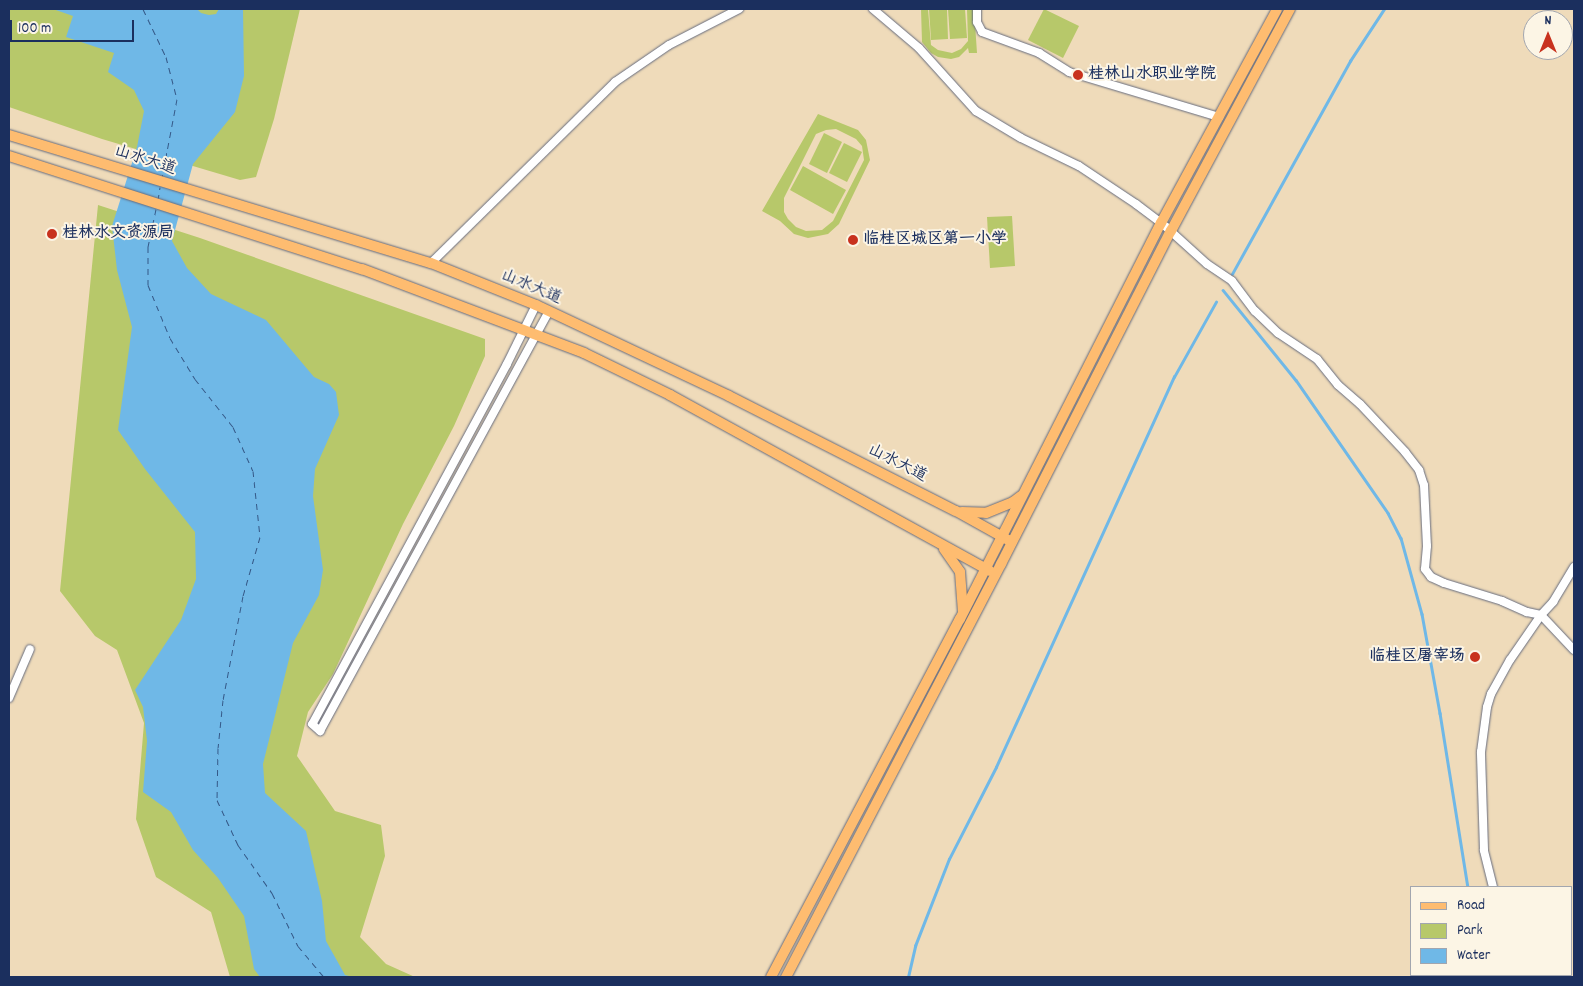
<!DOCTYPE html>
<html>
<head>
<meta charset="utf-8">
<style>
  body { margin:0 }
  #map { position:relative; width:1583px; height:986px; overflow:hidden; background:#efdbba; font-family:Dekko,"LXGW WenKai TC",sans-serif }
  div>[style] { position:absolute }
  .green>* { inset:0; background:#b7c86a }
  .water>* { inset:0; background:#6fb8e7 }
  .stream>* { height:2.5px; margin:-1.25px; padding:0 1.25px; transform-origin:1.25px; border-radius:1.25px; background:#6fb8e7 }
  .ferry>* { height:1px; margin-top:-0.5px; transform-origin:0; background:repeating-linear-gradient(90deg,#345887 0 6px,transparent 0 11px) }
  .roads { filter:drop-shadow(0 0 1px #656b7e) drop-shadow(0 0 1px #656b7e) }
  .minor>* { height:8px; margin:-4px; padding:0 4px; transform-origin:4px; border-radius:4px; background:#fff }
  .major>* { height:10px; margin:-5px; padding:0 5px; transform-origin:5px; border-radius:5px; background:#febc70 }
  .dots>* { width:14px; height:14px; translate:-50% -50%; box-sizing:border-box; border:2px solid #fcf5e5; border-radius:50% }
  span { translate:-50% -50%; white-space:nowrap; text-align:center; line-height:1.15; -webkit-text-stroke:4px #fcf5e5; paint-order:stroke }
  .poi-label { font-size:16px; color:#1b2f5e; font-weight:700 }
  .left { translate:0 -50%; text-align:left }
  .right { translate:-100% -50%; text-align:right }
  .street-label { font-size:16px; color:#1b2f5e }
  .frame { position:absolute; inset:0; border:10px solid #1b2f5e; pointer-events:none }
  .legend { position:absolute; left:1410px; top:886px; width:162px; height:90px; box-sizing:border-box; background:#fcf5e5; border:1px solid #a2a6af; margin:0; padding:6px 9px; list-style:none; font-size:15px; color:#1b2f5e }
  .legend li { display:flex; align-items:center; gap:10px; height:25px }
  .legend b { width:25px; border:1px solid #a2a6af }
  .north { position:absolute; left:1523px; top:10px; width:50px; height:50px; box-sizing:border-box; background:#fcf5e5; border:1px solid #a2a6af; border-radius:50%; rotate:0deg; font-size:14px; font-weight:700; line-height:20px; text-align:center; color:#1b2f5e }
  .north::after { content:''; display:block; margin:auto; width:18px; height:22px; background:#c8321e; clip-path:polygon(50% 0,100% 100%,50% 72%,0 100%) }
  .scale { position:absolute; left:10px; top:20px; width:124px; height:22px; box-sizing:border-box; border:2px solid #1b2f5e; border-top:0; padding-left:6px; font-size:15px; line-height:18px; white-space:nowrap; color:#1b2f5e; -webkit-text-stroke:4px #fcf5e5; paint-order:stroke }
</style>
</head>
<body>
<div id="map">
  <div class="green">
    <div style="clip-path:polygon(9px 9px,300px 9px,274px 119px,256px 177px,240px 180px,102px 139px,9px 107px)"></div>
    <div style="clip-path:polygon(921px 9px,928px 9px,931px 45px,938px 50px,952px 53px,961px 49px,968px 41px,967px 9px,974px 9px,977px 53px,969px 53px,968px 48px,959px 57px,951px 59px,938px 57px,931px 53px,922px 42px)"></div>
    <div style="clip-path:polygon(929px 9px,947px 9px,948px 39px,931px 40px)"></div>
    <div style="clip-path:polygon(948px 9px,965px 9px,967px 38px,950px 39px)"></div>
    <div style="clip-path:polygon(1044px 9px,1079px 26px,1063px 58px,1028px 40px)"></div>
    <div style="clip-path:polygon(evenodd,818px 114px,858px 130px,866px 140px,870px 160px,839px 224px,828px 234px,808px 238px,794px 234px,780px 221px,762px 211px,818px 114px,836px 129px,856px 139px,862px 146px,864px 160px,833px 221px,822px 230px,806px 231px,796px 227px,788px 219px,784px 212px,784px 198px,816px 134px,826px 130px,836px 129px)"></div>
    <div style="clip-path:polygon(824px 133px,842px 142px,827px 173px,809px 164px)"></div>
    <div style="clip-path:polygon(844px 143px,862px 152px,847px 182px,829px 173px)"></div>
    <div style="clip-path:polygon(803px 166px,846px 190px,833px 214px,790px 190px)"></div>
    <div style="clip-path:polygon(98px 205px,200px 238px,485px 339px,485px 356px,454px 426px,403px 524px,333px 674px,308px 712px,297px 756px,335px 811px,381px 825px,385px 856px,360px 937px,386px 964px,415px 977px,230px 977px,211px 912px,156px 877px,136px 819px,144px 723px,117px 650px,95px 636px,60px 591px)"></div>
    <div style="clip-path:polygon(1012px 216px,1015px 266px,990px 268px,987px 217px)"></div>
  </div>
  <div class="water">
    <div style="clip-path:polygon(53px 9px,197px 9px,201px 13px,209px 15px,216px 14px,219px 9px,243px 9px,244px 76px,235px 112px,193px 164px,172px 241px,187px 268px,211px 294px,266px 320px,314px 377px,329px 384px,336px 392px,339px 415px,315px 469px,313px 496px,323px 570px,319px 595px,293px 643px,263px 764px,265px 793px,306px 831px,322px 901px,326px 941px,345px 975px,353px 977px,260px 977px,254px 969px,244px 916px,218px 878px,193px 850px,171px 812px,143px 792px,147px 741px,143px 707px,135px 690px,181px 620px,196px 579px,195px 532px,145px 469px,118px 430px,132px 327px,117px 270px,112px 226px,137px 147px,144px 111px,134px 90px,108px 72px,114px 53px,66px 37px,73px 16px)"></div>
  </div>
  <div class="stream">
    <div style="left:1232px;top:274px;width:244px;rotate:-61deg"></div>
    <div style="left:1350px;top:61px;width:62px;rotate:-56.8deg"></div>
    <div style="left:1223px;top:290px;width:116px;rotate:51deg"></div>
    <div style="left:1296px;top:380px;width:162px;rotate:55.3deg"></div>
    <div style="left:1388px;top:513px;width:28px;rotate:63deg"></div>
    <div style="left:1401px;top:538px;width:79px;rotate:74.6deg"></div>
    <div style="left:1422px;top:614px;width:101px;rotate:79.7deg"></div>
    <div style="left:1440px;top:713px;width:176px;rotate:80.9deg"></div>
    <div style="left:1483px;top:975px;width:2px;rotate:63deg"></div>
    <div style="left:908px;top:977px;width:32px;rotate:-77deg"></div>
    <div style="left:915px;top:946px;width:93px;rotate:-68.7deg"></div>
    <div style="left:949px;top:859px;width:103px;rotate:-62.9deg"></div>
    <div style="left:996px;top:767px;width:429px;rotate:-65.5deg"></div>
    <div style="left:1174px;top:377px;width:86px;rotate:-60.8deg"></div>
  </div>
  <div class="ferry">
    <div style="left:143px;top:9px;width:53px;rotate:64.4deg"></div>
    <div style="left:166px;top:57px;width:43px;rotate:75.3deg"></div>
    <div style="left:177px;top:99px;width:80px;rotate:100.8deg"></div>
    <div style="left:158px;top:200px;width:13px;rotate:-81deg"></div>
    <div style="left:156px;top:209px;width:39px;rotate:102deg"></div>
    <div style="left:148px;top:247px;width:38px;rotate:90deg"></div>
    <div style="left:148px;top:285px;width:57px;rotate:67.5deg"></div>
    <div style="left:170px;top:338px;width:48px;rotate:58.6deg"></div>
    <div style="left:195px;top:379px;width:61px;rotate:51.6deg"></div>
    <div style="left:233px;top:427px;width:48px;rotate:65.6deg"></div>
    <div style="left:253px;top:471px;width:66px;rotate:83.9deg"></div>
    <div style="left:260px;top:537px;width:61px;rotate:106.1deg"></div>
    <div style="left:243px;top:596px;width:106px;rotate:100.9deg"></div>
    <div style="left:223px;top:700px;width:48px;rotate:95.9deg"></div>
    <div style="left:218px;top:748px;width:52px;rotate:91.1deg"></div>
    <div style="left:217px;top:800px;width:50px;rotate:65deg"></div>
    <div style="left:238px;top:845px;width:59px;rotate:54.7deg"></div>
    <div style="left:272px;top:893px;width:59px;rotate:63.9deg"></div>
    <div style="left:298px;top:946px;width:40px;rotate:50deg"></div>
  </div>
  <div class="roads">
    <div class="minor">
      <div style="left:873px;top:9px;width:60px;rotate:40.3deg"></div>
      <div style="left:919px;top:48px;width:85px;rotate:47.9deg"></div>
      <div style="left:976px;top:111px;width:52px;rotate:31deg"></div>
      <div style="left:1021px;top:138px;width:64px;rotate:25.8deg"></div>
      <div style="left:1079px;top:166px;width:69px;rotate:33.7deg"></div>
      <div style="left:1136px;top:204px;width:38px;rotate:37deg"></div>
      <div style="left:1166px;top:227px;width:55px;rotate:42.1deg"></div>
      <div style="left:1207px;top:264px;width:30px;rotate:34deg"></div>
      <div style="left:1232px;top:281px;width:38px;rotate:53deg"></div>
      <div style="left:1255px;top:311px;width:32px;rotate:44deg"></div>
      <div style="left:1278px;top:333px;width:47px;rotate:33.7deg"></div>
      <div style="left:1317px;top:359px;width:33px;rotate:51deg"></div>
      <div style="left:1338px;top:385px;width:29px;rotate:41deg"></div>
      <div style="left:1360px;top:404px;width:66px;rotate:46.8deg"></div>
      <div style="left:1405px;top:452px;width:23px;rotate:52deg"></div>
      <div style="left:1419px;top:470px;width:16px;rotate:72deg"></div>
      <div style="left:1424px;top:485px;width:61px;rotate:87.2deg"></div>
      <div style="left:1427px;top:546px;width:23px;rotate:95deg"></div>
      <div style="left:1425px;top:569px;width:10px;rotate:53deg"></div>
      <div style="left:1431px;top:577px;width:14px;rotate:25deg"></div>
      <div style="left:1444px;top:583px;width:61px;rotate:17.2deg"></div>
      <div style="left:1502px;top:601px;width:27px;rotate:24deg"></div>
      <div style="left:1527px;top:612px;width:14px;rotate:12deg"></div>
      <div style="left:1541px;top:615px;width:48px;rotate:46.7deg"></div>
      <div style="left:977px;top:9px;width:13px;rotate:90deg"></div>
      <div style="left:977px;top:22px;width:11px;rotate:63deg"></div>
      <div style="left:982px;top:32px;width:61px;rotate:20.2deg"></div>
      <div style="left:1039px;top:53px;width:36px;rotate:32deg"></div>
      <div style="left:1069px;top:72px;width:157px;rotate:16.7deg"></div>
      <div style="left:431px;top:263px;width:258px;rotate:-44.5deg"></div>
      <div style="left:615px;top:82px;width:65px;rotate:-34.4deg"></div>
      <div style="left:669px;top:45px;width:79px;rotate:-27.2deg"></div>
      <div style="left:536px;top:305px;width:66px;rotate:116.2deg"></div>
      <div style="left:507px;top:364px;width:409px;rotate:118.4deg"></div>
      <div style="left:312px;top:724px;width:11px;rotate:41deg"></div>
      <div style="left:320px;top:731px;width:478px;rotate:-61.4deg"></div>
      <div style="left:9px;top:698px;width:53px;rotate:-66.8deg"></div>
      <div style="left:1493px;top:887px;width:38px;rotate:-104deg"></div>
      <div style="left:1484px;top:850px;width:98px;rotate:-91.8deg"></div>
      <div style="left:1481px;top:752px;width:45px;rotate:-82.4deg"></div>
      <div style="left:1487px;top:707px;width:14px;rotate:-73deg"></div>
      <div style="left:1491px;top:694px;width:39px;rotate:-61deg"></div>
      <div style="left:1510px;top:660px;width:55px;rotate:-55.4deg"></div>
      <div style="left:1541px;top:615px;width:18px;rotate:-47deg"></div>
      <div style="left:1553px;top:602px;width:41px;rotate:-59deg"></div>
    </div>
    <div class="major">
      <div style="left:9px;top:135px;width:441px;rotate:16.9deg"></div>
      <div style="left:431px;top:263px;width:113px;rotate:21.8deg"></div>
      <div style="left:536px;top:305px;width:213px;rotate:25.2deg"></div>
      <div style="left:729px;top:396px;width:254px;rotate:26.9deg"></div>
      <div style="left:956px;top:511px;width:60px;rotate:29.1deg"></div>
      <div style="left:9px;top:156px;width:371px;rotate:17.8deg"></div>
      <div style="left:362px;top:269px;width:237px;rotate:20.7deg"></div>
      <div style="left:584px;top:353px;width:96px;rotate:26deg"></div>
      <div style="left:670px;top:395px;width:365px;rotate:28.8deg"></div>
      <div style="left:962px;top:512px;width:24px;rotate:2deg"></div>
      <div style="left:986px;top:513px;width:29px;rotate:-22deg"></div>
      <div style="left:1013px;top:502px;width:10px;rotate:-37deg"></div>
      <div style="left:944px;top:549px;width:28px;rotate:55deg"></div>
      <div style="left:960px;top:572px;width:40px;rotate:85.7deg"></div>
      <div style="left:771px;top:977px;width:405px;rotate:-62.2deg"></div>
      <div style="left:960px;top:619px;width:444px;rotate:-63.1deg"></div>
      <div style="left:1161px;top:223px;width:243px;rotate:-61.5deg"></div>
      <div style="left:786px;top:977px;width:466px;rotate:-62.5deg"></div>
      <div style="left:1001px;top:564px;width:374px;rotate:-63deg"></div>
      <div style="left:1171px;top:231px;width:252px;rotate:-61.8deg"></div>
    </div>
  </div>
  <div class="dots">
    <div style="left:1078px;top:75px;background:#c8321e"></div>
    <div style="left:52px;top:234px;background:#c8321e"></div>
    <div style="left:853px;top:240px;background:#c8321e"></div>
    <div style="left:1475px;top:657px;background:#c8321e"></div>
  </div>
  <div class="poi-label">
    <span class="left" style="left:1088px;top:75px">桂林山水职业学院</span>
    <span class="left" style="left:62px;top:234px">桂林水文资源局</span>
    <span class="left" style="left:863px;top:240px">临桂区城区第一小学</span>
    <span class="right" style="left:1465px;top:657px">临桂区屠宰场</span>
  </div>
  <div class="street-label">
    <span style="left:145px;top:161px;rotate:18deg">山水大道</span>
    <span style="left:531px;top:288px;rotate:23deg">山水大道</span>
    <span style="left:897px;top:464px;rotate:27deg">山水大道</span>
  </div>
  <div class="frame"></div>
  <ul class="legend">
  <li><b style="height:6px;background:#febc70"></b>Road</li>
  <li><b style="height:14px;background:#b7c86a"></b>Park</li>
  <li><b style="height:14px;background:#6fb8e7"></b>Water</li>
  </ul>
  <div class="north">N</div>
  <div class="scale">100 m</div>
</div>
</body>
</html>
